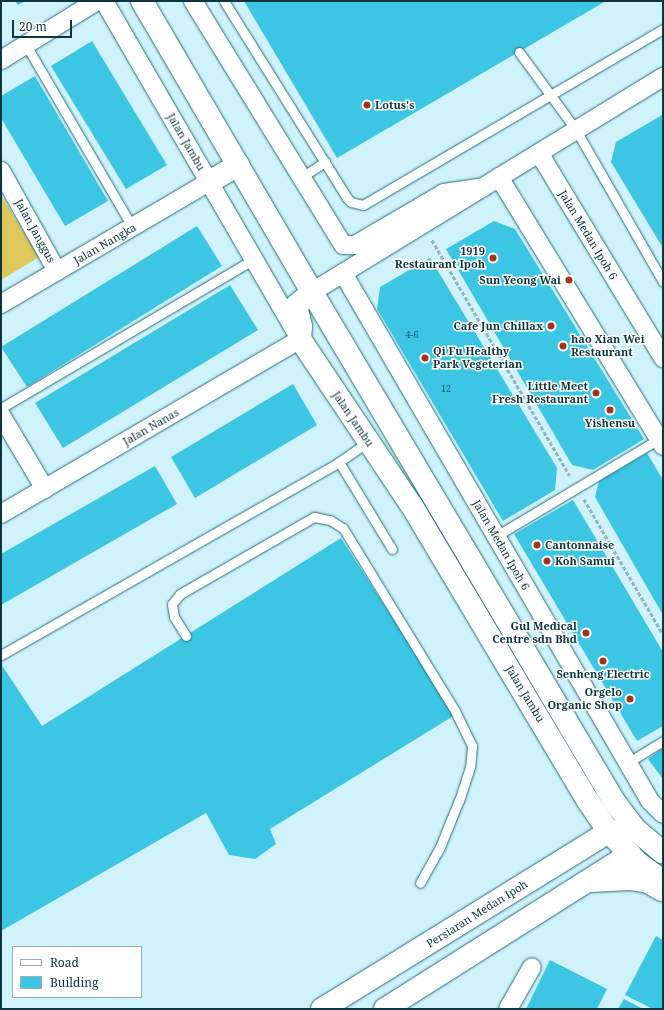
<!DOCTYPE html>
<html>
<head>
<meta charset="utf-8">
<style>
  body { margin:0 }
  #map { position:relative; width:664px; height:1010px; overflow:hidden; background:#cff2fb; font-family:"Noto Serif",serif }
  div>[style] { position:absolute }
  .green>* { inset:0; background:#e0c75c }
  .building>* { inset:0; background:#3cc6e4 }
  .path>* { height:2.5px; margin-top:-1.25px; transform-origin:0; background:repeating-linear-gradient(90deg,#91b6bf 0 4px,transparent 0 6px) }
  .roads { filter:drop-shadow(0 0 1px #216d7e) drop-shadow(0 0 1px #216d7e) }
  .lane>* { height:9px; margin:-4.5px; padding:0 4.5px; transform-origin:4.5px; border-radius:4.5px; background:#fff }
  .street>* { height:18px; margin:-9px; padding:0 9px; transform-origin:9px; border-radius:9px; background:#fff }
  .secondary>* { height:22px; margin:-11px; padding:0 11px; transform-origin:11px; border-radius:11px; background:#fff }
  .dots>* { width:11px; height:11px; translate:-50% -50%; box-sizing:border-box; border:2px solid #fff; border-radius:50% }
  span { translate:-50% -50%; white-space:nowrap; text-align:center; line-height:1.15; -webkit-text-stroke:3px #fff; paint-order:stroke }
  .number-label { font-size:9px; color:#175968 }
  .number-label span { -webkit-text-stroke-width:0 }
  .poi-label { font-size:11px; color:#0b353f; font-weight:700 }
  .left { translate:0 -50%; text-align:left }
  .right { translate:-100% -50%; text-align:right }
  .street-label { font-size:11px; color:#0b353f }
  .frame { position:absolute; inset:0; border:2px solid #0b353f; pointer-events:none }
  .legend { position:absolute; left:12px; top:946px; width:130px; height:52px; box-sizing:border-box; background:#fff; border:1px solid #9daeb2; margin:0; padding:5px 7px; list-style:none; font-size:12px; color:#0b353f }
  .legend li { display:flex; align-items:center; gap:8px; height:20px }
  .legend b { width:20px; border:1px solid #9daeb2 }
  .scale { position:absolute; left:12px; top:20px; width:60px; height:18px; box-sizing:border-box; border:2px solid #0b353f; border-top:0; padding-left:5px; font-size:12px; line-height:14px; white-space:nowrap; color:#0b353f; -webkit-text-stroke:3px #fff; paint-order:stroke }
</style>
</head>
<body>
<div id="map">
  <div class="green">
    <div style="clip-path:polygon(1px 195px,39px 257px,1px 280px)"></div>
  </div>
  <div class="building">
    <div style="clip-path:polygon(15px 1px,25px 1px,18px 5px)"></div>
    <div style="clip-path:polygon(244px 1px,606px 1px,337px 158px)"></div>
    <div style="clip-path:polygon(92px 41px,167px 165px,126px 189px,51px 66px)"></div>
    <div style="clip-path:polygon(35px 76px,108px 201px,65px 226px,1px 118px,1px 96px)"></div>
    <div style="clip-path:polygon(662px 115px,663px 117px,663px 248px,611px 162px,616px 142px)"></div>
    <div style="clip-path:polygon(494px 221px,515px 229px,644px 439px,593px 470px,572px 465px,446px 249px)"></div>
    <div style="clip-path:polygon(197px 226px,222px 266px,27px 387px,1px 347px)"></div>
    <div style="clip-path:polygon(430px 258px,557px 468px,555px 490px,503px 521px,377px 309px,380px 287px)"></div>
    <div style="clip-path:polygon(230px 285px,258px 330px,63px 448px,35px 403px)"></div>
    <div style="clip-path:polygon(293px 384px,317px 425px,195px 498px,171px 457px)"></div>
    <div style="clip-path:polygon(647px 453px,663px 480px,663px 615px,595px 497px,599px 481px)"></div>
    <div style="clip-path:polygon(155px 466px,177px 504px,1px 605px,1px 554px)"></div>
    <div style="clip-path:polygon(573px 500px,663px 652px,663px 726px,637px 741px,514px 534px)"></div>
    <div style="clip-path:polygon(341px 538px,455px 715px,270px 829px,276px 844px,255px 859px,229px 855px,206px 813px,1px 931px,1px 664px,42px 726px)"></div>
    <div style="clip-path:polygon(663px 748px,663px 779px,648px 759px)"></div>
    <div style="clip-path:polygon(656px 936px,663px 940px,663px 1009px,653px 1009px,625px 995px)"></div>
    <div style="clip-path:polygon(550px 960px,607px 989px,597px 1009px,526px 1009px)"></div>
    <div style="clip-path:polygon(624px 999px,643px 1009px,618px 1009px)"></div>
  </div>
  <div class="path">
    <div style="left:432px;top:240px;width:273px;rotate:59.7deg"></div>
    <div style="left:584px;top:499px;width:156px;rotate:59.7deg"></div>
  </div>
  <div class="roads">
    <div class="lane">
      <div style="left:224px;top:1px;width:232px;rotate:58deg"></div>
      <div style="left:347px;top:198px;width:6px;rotate:45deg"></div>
      <div style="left:351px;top:202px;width:12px;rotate:14deg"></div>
      <div style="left:363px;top:205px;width:348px;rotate:-30.4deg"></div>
      <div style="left:26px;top:45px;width:212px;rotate:59.7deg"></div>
      <div style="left:519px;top:52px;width:97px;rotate:53.8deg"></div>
      <div style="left:576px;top:130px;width:175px;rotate:60.2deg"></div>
      <div style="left:300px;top:178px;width:30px;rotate:-33deg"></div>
      <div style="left:1px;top:408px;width:294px;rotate:-30.5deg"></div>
      <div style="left:339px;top:462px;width:102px;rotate:58.7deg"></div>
      <div style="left:496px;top:536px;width:190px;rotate:-30.8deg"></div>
      <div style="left:186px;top:636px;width:22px;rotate:-122deg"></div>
      <div style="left:174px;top:617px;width:13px;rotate:-99deg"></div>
      <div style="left:172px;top:604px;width:13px;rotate:-51deg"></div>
      <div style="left:180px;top:594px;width:155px;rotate:-29.9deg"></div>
      <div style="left:314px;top:517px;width:16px;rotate:11deg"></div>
      <div style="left:330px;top:520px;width:15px;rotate:32deg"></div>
      <div style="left:343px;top:528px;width:215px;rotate:58.5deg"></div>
      <div style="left:455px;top:711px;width:39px;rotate:64deg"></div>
      <div style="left:472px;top:746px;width:21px;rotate:95deg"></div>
      <div style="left:470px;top:767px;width:35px;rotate:108deg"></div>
      <div style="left:459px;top:800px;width:51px;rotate:112deg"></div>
      <div style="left:440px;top:847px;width:41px;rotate:119.1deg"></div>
      <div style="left:1px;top:655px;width:389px;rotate:-29.7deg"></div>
      <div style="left:339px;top:462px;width:37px;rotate:-35deg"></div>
      <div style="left:627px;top:763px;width:42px;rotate:-31.4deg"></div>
    </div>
    <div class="street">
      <div style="left:193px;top:1px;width:286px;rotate:58.4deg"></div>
      <div style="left:343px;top:245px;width:12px"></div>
      <div style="left:355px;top:245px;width:103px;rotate:-30.3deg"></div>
      <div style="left:444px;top:193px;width:40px;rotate:-8.5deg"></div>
      <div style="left:1px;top:60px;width:113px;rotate:-31.6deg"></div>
      <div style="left:539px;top:153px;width:240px;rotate:58.8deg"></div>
      <div style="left:1px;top:171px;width:115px;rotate:60.8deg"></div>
      <div style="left:499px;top:177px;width:315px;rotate:58.6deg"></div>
      <div style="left:343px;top:273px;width:611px;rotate:59.82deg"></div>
      <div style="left:650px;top:801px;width:18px;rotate:45deg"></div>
      <div style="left:312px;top:292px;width:412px;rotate:-31.5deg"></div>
      <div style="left:1px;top:304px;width:241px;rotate:-30.4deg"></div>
      <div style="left:1px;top:415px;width:86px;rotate:59.3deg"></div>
      <div style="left:1px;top:514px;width:346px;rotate:-30.3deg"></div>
      <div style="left:300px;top:339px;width:391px;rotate:-120.1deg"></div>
      <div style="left:508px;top:1009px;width:48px;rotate:-60.3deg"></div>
    </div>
    <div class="secondary">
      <div style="left:142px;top:1px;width:337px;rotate:59.7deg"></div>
      <div style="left:312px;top:292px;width:592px;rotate:59.32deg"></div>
      <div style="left:614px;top:801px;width:36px;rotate:53deg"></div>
      <div style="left:636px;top:830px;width:35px;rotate:40deg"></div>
      <div style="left:209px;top:182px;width:34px;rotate:-30deg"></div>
      <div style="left:312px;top:292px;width:21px;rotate:139deg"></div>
      <div style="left:296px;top:306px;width:21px;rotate:76deg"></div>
      <div style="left:301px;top:326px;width:13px;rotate:94deg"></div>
      <div style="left:300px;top:339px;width:201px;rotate:56.2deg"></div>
      <div style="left:412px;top:506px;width:344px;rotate:59.2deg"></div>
      <div style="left:588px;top:801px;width:37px;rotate:56deg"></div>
      <div style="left:609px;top:832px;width:42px;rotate:46.9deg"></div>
      <div style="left:638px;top:863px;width:31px;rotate:36deg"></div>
      <div style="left:591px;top:881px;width:39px;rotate:-3deg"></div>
      <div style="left:630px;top:879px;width:18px;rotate:9deg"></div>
      <div style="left:648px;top:882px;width:16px;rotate:30deg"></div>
      <div style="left:322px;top:1009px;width:337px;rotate:-31.7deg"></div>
      <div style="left:609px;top:832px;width:14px;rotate:-4deg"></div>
      <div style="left:385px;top:1009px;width:290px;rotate:-32.3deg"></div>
    </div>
  </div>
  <div class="dots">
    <div style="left:367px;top:105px;background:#9e3619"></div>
    <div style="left:493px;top:258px;background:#9e3619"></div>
    <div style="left:569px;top:280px;background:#9e3619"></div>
    <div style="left:551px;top:326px;background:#9e3619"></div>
    <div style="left:563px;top:346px;background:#9e3619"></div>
    <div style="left:425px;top:358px;background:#9e3619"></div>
    <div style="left:596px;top:393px;background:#9e3619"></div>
    <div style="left:610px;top:410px;background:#9e3619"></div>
    <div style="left:537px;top:545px;background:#9e3619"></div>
    <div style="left:547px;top:561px;background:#9e3619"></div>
    <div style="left:586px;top:633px;background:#9e3619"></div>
    <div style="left:603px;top:661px;background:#9e3619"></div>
    <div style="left:630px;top:699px;background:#9e3619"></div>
  </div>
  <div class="number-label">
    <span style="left:412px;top:335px">4-6</span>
    <span style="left:446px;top:389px">12</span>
  </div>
  <div class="poi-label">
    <span class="left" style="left:375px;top:105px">Lotus's</span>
    <span class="right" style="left:485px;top:258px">1919<br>Restaurant Ipoh</span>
    <span class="right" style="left:561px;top:280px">Sun Yeong Wai</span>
    <span class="right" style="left:543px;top:326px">Cafe Jun Chillax</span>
    <span class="left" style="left:571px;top:346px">hao Xian Wei<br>Restaurant</span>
    <span class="left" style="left:433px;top:358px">Qi Fu Healthy<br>Park Vegeterian</span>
    <span class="right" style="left:588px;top:393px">Little Meet<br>Fresh Restaurant</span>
    <span style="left:610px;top:423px">Yishensu</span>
    <span class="left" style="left:545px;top:545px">Cantonnaise</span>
    <span class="left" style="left:555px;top:561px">Koh Samui</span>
    <span class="right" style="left:577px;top:633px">Gul Medical<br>Centre sdn Bhd</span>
    <span style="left:603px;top:674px">Senheng Electric</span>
    <span class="right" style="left:622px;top:699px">Orgelo<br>Organic Shop</span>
  </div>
  <div class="street-label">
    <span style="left:186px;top:142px;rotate:60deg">Jalan Jambu</span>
    <span style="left:35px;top:231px;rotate:61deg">Jalan Janggus</span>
    <span style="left:588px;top:235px;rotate:59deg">Jalan Medan Ipoh 6</span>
    <span style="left:105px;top:244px;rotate:-30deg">Jalan Nangka</span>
    <span style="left:353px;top:419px;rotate:56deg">Jalan Jambu</span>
    <span style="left:151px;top:427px;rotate:-30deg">Jalan Nanas</span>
    <span style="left:501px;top:545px;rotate:60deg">Jalan Medan Ipoh 6</span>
    <span style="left:525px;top:694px;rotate:59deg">Jalan Jambu</span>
    <span style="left:477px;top:914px;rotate:-32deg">Persiaran Medan Ipoh</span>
  </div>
  <div class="frame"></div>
  <ul class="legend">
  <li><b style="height:5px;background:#fff"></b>Road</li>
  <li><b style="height:11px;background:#3cc6e4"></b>Building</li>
  </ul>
  <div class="scale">20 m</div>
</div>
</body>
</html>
